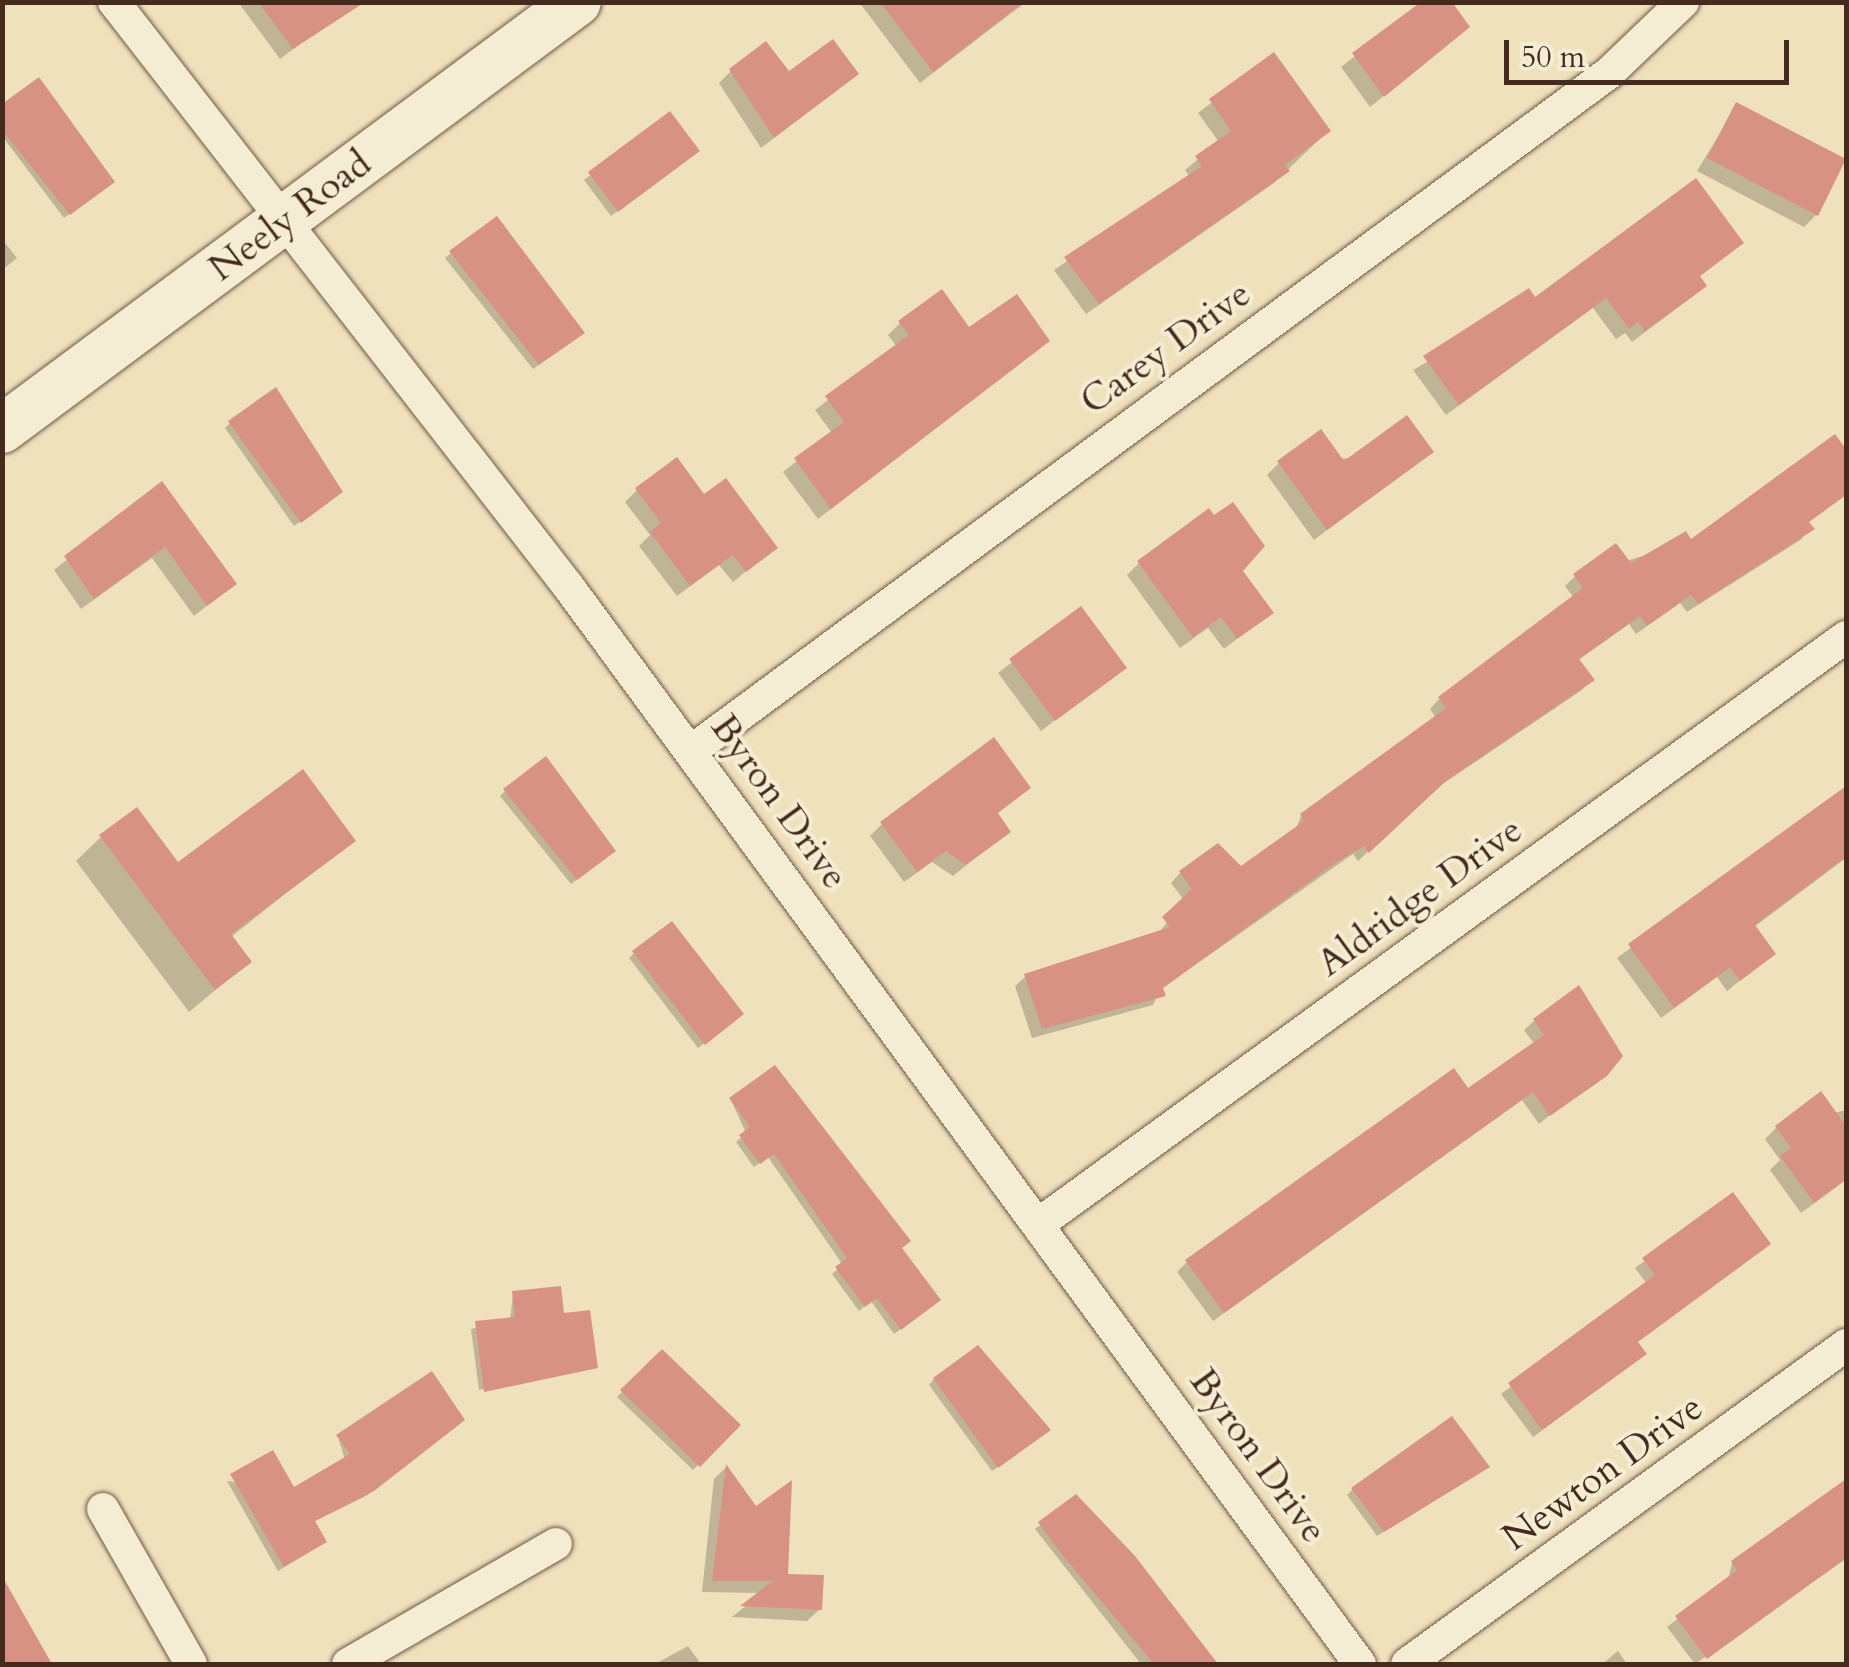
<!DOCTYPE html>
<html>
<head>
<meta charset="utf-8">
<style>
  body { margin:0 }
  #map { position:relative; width:1849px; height:1667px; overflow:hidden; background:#f0e1bd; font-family:Cardo,serif }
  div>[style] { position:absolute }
  .shadow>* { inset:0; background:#0003 }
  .building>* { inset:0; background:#d89284 }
  .roads { filter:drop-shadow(0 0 2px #705845) drop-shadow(0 0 2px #705845) }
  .street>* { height:32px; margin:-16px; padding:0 16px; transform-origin:16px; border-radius:16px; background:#f5ecd4 }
  .secondary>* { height:48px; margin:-24px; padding:0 24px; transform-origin:24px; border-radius:24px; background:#f5ecd4 }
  span { translate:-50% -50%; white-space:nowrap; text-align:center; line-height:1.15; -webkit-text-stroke:8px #f5ecd4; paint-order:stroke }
  .street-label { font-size:38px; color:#452b1d }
  .frame { position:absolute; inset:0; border:5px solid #452b1d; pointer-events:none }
  .scale { position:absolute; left:1504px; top:40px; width:285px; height:45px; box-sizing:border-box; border:5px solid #452b1d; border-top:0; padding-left:12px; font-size:30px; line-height:35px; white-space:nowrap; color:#452b1d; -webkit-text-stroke:8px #f5ecd4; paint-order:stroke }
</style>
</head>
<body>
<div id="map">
  <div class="shadow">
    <div style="clip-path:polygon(238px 2px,356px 2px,280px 59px)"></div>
    <div style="clip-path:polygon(859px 2px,1026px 2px,920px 83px)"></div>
    <div style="clip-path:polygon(1425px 2px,1454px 39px,1370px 107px,1341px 67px)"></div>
    <div style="clip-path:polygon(1273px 56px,1328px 131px,1274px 183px,1086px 314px,1054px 270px,1190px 177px,1185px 170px,1219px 142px,1198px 113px)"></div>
    <div style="clip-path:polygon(731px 71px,789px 74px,856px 74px,761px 148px,719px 83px)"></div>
    <div style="clip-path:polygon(1737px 105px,1816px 215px,1804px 227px,1697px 171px)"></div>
    <div style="clip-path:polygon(2px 108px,106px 187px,64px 218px,2px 136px)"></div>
    <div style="clip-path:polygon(670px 114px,692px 156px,611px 216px,584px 180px)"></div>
    <div style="clip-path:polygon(2px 239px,17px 258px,2px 270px)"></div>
    <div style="clip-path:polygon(1741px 243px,1698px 278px,1704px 285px,1692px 297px,1632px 342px,1625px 333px,1616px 339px,1593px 308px,1446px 415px,1413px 370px,1534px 300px)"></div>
    <div style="clip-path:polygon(451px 253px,576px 338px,533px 369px,445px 258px)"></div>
    <div style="clip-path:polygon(900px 323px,1047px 341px,818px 519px,783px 472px,832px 433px,815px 410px,897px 347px,888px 335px)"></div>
    <div style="clip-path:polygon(230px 423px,334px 497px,294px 526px,225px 428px)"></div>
    <div style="clip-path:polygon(1835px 437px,1846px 453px,1846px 495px,1807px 523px,1802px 539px,1687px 612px,1680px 603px,1636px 634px,1629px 624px,1577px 661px,1591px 680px,1582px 690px,1434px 790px,1358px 861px,1353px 854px,1161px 989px,1153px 1005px,1032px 1038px,1015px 986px,1026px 976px,1158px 934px,1184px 900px,1171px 883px,1180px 873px,1241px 870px,1295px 831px,1301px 816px,1436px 718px,1430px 709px,1439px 699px,1574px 598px,1565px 586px,1575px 576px,1690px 542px)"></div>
    <div style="clip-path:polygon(1431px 452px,1314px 540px,1267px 475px,1279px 463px)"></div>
    <div style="clip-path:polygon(161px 484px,234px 584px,194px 616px,152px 558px,81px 609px,54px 570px)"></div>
    <div style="clip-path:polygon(637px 490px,703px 498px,774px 548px,733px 582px,719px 565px,677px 596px,639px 546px,650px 535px,625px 502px)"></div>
    <div style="clip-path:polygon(1139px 563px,1240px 571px,1270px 613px,1224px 649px,1208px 628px,1180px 648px,1127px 575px)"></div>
    <div style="clip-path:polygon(1081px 609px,1124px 667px,1041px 731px,998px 673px)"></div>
    <div style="clip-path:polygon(1028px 788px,996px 814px,1008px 831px,953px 876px,932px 862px,904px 882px,870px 836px,882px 824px)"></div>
    <div style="clip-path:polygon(505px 791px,608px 856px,571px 884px,500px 796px)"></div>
    <div style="clip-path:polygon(1843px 791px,1846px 858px,1754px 927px,1773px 954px,1727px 991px,1717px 977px,1661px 1018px,1617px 958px)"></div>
    <div style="clip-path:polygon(101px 837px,178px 866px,352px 840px,230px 938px,249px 962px,189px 1012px,76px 861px)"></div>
    <div style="clip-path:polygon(634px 953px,736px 1019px,698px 1048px,629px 958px)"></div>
    <div style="clip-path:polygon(1534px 1021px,1610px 1066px,1539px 1124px,1522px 1100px,1213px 1321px,1177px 1272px,1187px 1262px,1468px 1092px,1535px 1045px,1524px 1030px)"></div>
    <div style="clip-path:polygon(731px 1100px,932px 1305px,894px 1334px,871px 1301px,859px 1311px,832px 1274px,843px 1265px,768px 1157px,754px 1167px,736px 1142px,746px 1133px)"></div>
    <div style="clip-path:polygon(1846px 1110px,1846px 1180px,1801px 1213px,1770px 1170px,1780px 1160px,1765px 1139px,1777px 1127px)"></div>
    <div style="clip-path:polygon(1732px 1195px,1636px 1343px,1635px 1362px,1533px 1437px,1501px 1394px,1647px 1284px,1635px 1268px)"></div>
    <div style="clip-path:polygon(513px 1294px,562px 1315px,595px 1367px,479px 1390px,471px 1329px,510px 1320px)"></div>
    <div style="clip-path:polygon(662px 1353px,738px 1425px,693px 1470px,617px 1397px)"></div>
    <div style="clip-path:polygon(934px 1379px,1043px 1435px,992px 1471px,929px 1385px)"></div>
    <div style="clip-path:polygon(456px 1425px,366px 1496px,313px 1522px,324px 1542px,278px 1571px,227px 1481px,293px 1490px,345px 1460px,338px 1437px)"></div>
    <div style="clip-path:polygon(725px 1468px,785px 1576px,820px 1609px,807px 1621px,732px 1617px,762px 1593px,702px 1592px,714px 1479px)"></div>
    <div style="clip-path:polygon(1481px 1472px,1377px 1536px,1347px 1495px,1353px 1489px)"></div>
    <div style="clip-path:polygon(1846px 1481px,1846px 1559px,1695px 1664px,1667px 1627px,1728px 1580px,1732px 1563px)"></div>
    <div style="clip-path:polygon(1076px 1497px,1217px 1664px,1141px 1664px,1035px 1529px)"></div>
    <div style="clip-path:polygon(688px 1646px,701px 1664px,655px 1664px)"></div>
    <div style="clip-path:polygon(1618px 1651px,1627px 1664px,1602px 1664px)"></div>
  </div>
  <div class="building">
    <div style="clip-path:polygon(258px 2px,365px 2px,293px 49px)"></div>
    <div style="clip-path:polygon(880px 2px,1024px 2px,933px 72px)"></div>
    <div style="clip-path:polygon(1421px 2px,1452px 2px,1470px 27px,1384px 97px,1352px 53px)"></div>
    <div style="clip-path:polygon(833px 39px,859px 74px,774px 138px,729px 69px,766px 41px,789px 71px)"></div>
    <div style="clip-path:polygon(1274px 52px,1331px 131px,1285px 165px,1290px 171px,1099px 304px,1064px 257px,1202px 166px,1195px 156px,1231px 131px,1209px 99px)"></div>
    <div style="clip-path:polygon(39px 77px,115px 182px,70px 215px,2px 130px,2px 104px)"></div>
    <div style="clip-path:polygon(1736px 102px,1846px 159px,1818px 216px,1707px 158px)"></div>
    <div style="clip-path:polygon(670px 111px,700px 151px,618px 212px,588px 172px)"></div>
    <div style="clip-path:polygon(1696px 178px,1744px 243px,1700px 276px,1707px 286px,1645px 331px,1638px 322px,1629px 329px,1606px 298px,1459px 405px,1423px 356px,1529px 288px,1535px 297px)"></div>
    <div style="clip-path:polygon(497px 216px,585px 333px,539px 365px,449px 251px)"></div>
    <div style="clip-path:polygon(942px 289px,969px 327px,1017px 294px,1050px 341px,831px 509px,794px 458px,844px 422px,825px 396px,909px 335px,898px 321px)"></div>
    <div style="clip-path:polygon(276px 387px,343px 492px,301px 523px,228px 421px)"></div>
    <div style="clip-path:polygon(1407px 415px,1434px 452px,1327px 530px,1277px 461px,1321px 429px,1344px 461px)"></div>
    <div style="clip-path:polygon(1835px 434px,1846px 449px,1846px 495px,1809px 522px,1815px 529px,1698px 604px,1691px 595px,1647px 626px,1640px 616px,1579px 659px,1595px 680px,1447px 780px,1369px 853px,1364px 846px,1335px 863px,1163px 988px,1166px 996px,1042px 1029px,1024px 974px,1170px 927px,1162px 917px,1192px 889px,1179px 871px,1218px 843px,1241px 866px,1304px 821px,1300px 814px,1446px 708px,1438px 697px,1583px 588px,1573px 574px,1616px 543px,1631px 563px,1686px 531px,1691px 539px)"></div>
    <div style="clip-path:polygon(677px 457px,704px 494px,726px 478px,778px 548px,746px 572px,733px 555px,690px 586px,650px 532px,661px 523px,635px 488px)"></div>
    <div style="clip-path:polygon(162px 481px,237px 584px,207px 606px,165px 547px,94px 599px,64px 556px)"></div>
    <div style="clip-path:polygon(1233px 502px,1265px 546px,1243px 571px,1274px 613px,1237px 639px,1221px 617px,1193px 637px,1137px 561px,1209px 508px,1214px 515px)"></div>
    <div style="clip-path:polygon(1081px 606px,1127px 668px,1055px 721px,1009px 659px)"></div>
    <div style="clip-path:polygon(994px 737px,1031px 788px,998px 813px,1011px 832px,966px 865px,946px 851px,917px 872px,880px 822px)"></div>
    <div style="clip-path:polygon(546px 756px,616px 851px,577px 880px,503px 789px)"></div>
    <div style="clip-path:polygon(303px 769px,356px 841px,231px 934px,252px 962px,215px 990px,99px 835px,137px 807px,178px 862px)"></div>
    <div style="clip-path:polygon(1846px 786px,1846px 857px,1755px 925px,1776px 954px,1740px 981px,1730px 967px,1674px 1008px,1628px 944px)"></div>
    <div style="clip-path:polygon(672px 921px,744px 1014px,705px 1045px,632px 951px)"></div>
    <div style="clip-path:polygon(1579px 985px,1623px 1056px,1607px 1076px,1550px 1116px,1533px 1092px,1224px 1313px,1185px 1260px,1454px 1068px,1468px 1088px,1544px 1035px,1533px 1019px)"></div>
    <div style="clip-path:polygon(775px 1065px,911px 1241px,902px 1248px,941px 1300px,901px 1330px,877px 1298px,865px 1307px,835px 1267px,847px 1258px,774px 1154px,760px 1164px,739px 1135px,750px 1127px,729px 1098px)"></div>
    <div style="clip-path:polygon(1821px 1091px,1846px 1126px,1846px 1179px,1814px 1203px,1780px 1156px,1791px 1148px,1775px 1126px)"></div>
    <div style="clip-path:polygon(1733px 1192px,1771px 1244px,1638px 1342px,1647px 1354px,1542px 1430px,1508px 1383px,1655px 1275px,1642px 1258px)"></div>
    <div style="clip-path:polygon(561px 1286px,564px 1313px,590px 1310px,598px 1368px,484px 1392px,475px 1321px,515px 1317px,512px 1291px)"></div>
    <div style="clip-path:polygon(978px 1345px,1051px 1430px,998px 1468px,933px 1378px)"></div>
    <div style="clip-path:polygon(662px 1349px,741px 1425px,700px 1467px,620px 1390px)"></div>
    <div style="clip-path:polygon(432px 1371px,465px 1420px,374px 1491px,315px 1521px,327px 1542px,284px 1567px,230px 1474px,273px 1450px,294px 1487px,350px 1454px,336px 1435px)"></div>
    <div style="clip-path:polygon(1452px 1416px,1490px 1467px,1384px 1532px,1351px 1488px)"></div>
    <div style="clip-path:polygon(726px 1464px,756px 1506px,792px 1480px,788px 1574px,824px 1575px,822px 1610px,740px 1606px,773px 1581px,712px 1581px)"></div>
    <div style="clip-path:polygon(1846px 1479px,1846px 1558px,1707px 1659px,1675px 1616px,1737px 1570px,1731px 1561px)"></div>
    <div style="clip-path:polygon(1076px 1494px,1135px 1556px,1218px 1664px,1154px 1664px,1059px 1551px,1038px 1522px)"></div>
    <div style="clip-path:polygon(2px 1576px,52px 1664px,2px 1664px)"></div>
  </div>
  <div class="roads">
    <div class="street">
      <div style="left:114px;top:2px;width:740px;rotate:52.14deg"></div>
      <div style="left:568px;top:586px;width:1338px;rotate:53.7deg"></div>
      <div style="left:691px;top:751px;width:1141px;rotate:-36.45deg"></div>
      <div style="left:1609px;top:73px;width:103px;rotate:-43.8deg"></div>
      <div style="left:1040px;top:1223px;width:997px;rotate:-36.02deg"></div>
      <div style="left:103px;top:1509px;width:178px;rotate:60.4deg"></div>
      <div style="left:348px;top:1664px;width:240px;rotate:-30deg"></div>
      <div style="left:1407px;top:1664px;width:543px;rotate:-36deg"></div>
    </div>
    <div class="secondary">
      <div style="left:2px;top:429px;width:716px;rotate:-36.6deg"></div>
    </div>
  </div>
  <div class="street-label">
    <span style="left:290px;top:216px;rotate:-37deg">Neely Road</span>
    <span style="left:1166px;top:348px;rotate:-36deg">Carey Drive</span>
    <span style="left:779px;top:802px;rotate:54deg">Byron Drive</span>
    <span style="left:1420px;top:897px;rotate:-36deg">Aldridge Drive</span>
    <span style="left:1258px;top:1456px;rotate:54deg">Byron Drive</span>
    <span style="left:1603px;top:1473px;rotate:-36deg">Newton Drive</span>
  </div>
  <div class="frame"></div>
  <div class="scale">50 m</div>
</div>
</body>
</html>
